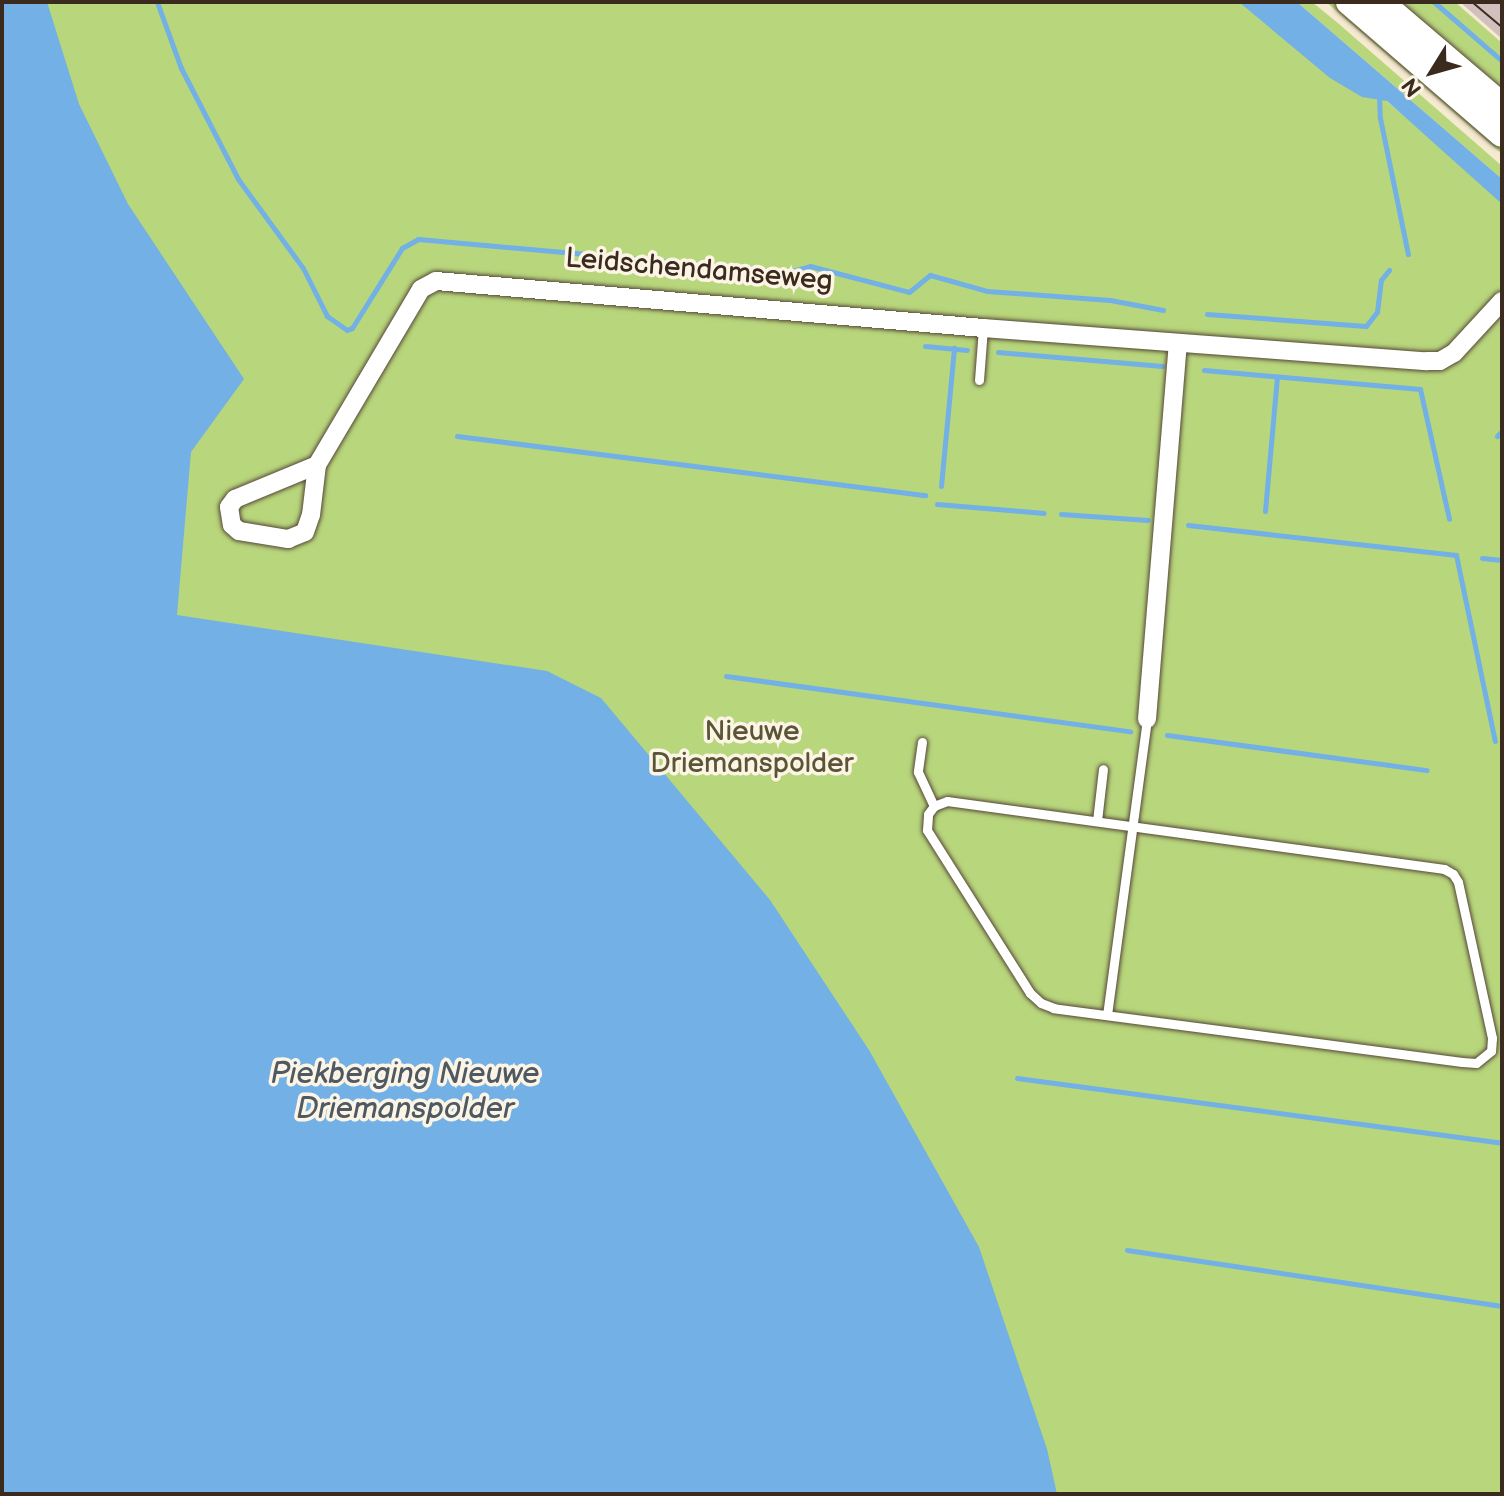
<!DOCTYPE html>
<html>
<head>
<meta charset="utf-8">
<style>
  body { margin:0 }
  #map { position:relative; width:1504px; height:1496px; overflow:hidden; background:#f6ead1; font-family:"Balsamiq Sans",sans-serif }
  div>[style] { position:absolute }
  .industrial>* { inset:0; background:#d1c0bd }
  .green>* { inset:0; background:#b8d67c }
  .water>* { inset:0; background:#72b0e5 }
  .stream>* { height:5px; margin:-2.5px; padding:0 2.5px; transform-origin:2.5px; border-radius:2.5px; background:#72b0e5 }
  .roads { filter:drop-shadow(0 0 2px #574739) drop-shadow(0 0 2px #574739) }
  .lane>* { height:9px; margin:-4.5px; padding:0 4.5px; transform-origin:4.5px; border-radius:4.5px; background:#fff }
  .street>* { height:18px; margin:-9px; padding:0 9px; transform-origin:9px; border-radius:9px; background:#fff }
  .secondary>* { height:26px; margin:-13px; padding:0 13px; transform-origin:13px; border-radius:13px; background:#fff }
  .tram>* { height:2px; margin:-1px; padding:0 1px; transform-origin:1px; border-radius:1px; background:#3b2a1e }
  span { translate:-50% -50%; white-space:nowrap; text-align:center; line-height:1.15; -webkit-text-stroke:7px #fcf5e5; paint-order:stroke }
  .street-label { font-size:28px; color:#3b2a1e }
  .park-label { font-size:28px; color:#5a5536 }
  .water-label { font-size:30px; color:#4e5964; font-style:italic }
  .frame { position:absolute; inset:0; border:4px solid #3b2a1e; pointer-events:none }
  .north { position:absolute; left:1392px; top:32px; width:80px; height:80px; -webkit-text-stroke:6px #fcf5e5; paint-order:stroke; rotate:233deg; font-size:22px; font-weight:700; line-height:32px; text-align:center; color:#3b2a1e }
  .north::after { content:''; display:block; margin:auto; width:28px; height:36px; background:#3b2a1e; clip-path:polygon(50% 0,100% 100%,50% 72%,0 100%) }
</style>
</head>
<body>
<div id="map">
  <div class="industrial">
    <div style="clip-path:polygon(1460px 2px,1502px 2px,1502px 39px)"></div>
  </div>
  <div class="green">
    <div style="clip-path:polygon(2px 2px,1271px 2px,1502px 200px,1502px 1494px,2px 1494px)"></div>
    <div style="clip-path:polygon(1297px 2px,1312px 2px,1339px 24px,1502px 166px,1502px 179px)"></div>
    <div style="clip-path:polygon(1326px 2px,1341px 2px,1502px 141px,1502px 154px)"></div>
    <div style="clip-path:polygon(1387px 2px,1455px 2px,1502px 43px,1502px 98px)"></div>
  </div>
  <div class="water">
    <div style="clip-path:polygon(2px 2px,47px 2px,79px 104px,128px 204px,244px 379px,191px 452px,177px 615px,547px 671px,601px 698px,770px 900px,869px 1050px,979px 1247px,1047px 1449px,1057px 1494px,2px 1494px)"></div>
    <div style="clip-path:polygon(1239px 2px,1297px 2px,1502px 179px,1502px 204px,1387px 101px,1362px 97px,1330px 78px)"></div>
  </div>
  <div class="stream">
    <div style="left:157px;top:2px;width:70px;rotate:70deg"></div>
    <div style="left:181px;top:68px;width:125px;rotate:62.8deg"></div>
    <div style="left:238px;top:179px;width:110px;rotate:53.9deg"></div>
    <div style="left:303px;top:268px;width:54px;rotate:63.4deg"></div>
    <div style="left:327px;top:316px;width:24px;rotate:35deg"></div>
    <div style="left:347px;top:330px;width:5px;rotate:-22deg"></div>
    <div style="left:352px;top:328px;width:94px;rotate:-58deg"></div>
    <div style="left:402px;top:248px;width:18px;rotate:-29deg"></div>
    <div style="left:418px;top:239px;width:371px;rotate:5.1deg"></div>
    <div style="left:788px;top:272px;width:23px;rotate:-15deg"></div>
    <div style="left:810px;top:266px;width:102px;rotate:14.7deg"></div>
    <div style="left:909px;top:292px;width:27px;rotate:-39deg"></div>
    <div style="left:930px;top:275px;width:59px;rotate:15.7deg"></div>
    <div style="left:987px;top:291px;width:123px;rotate:4.2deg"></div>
    <div style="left:1110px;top:300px;width:54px;rotate:10.7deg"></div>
    <div style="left:1434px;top:2px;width:90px;rotate:40.9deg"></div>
    <div style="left:1379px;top:95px;width:23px;rotate:88deg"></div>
    <div style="left:1380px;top:118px;width:139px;rotate:78.4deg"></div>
    <div style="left:1207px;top:314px;width:159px;rotate:4.3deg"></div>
    <div style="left:1366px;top:326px;width:18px;rotate:-52deg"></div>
    <div style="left:1377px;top:312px;width:32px;rotate:-83deg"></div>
    <div style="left:1381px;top:280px;width:13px;rotate:-51deg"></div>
    <div style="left:925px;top:346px;width:42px;rotate:5.4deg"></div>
    <div style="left:998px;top:352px;width:165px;rotate:4.9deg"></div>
    <div style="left:1204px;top:370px;width:217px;rotate:5deg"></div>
    <div style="left:1420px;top:389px;width:133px;rotate:77.4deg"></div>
    <div style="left:457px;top:436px;width:472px;rotate:7.2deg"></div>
    <div style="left:1497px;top:436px;width:7px;rotate:-45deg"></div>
    <div style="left:941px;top:486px;width:139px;rotate:-84.6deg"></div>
    <div style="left:937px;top:504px;width:107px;rotate:4.8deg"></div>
    <div style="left:1265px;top:511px;width:135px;rotate:-84.9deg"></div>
    <div style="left:1061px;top:514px;width:87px;rotate:3.9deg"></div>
    <div style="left:1188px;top:525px;width:270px;rotate:6.4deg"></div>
    <div style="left:1456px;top:555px;width:190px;rotate:78.2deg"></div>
    <div style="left:1482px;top:558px;width:20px;rotate:6deg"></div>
    <div style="left:726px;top:676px;width:408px;rotate:7.8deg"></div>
    <div style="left:1167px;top:735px;width:262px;rotate:7.7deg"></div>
    <div style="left:1017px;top:1078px;width:489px;rotate:7.6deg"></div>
    <div style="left:1127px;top:1250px;width:379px;rotate:8.5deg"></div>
  </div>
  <div class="roads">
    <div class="lane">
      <div style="left:979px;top:380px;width:52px;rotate:-85.6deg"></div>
      <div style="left:922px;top:742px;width:30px;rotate:98deg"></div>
      <div style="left:918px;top:772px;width:38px;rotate:65deg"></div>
      <div style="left:947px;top:801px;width:502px;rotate:7.79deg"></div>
      <div style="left:1444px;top:869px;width:10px;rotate:29deg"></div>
      <div style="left:1453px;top:874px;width:9px;rotate:58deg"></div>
      <div style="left:1458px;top:882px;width:160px;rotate:77.7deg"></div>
      <div style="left:1492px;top:1038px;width:13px;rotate:94deg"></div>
      <div style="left:1491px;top:1051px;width:19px;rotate:141deg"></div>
      <div style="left:1476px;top:1063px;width:14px;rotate:-176deg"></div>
      <div style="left:1462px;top:1062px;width:412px;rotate:-172.5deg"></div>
      <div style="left:1054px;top:1008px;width:14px;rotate:-159deg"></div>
      <div style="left:1041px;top:1003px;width:15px;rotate:-138deg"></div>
      <div style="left:1030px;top:993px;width:193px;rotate:-122.3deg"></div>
      <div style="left:927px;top:830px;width:16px;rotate:-86deg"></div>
      <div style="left:928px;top:814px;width:10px;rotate:-53deg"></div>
      <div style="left:934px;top:806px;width:14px;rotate:-21deg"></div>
      <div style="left:1097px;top:821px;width:52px;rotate:-83.4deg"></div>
      <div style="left:1107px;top:1015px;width:299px;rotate:-82.3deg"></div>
    </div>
    <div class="street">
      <div style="left:317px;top:465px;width:89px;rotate:157.5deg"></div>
      <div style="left:235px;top:499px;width:10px;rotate:127deg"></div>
      <div style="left:229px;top:507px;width:18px;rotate:81deg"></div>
      <div style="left:232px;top:525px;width:9px;rotate:41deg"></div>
      <div style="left:239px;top:531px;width:50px;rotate:9.3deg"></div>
      <div style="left:288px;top:539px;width:18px;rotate:-22deg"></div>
      <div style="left:305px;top:532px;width:18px;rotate:-71deg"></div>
      <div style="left:311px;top:515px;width:50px;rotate:-83.2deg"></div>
      <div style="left:317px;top:465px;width:204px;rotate:-59.4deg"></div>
      <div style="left:421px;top:289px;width:17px;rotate:-28deg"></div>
      <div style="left:436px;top:281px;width:549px;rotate:4.91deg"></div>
      <div style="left:983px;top:328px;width:445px;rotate:4.3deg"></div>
      <div style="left:1427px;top:361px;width:13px"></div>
      <div style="left:1440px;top:361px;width:16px;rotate:-30deg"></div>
      <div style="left:1454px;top:353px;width:71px;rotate:-47.3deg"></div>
      <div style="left:1147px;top:719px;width:377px;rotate:-85.3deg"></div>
    </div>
    <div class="secondary">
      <div style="left:1349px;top:2px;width:202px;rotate:40.8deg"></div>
      <div style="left:1380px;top:2px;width:160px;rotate:40.4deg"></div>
    </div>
  </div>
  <div class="tram">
    <div style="left:1472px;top:2px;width:39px;rotate:40deg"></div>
  </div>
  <div class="street-label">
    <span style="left:699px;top:270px;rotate:5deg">Leidschendamseweg</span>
  </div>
  <div class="park-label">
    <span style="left:752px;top:748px">Nieuwe<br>Driemanspolder</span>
  </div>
  <div class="water-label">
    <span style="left:405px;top:1091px">Piekberging Nieuwe<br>Driemanspolder</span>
  </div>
  <div class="frame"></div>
  <div class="north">N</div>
</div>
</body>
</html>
